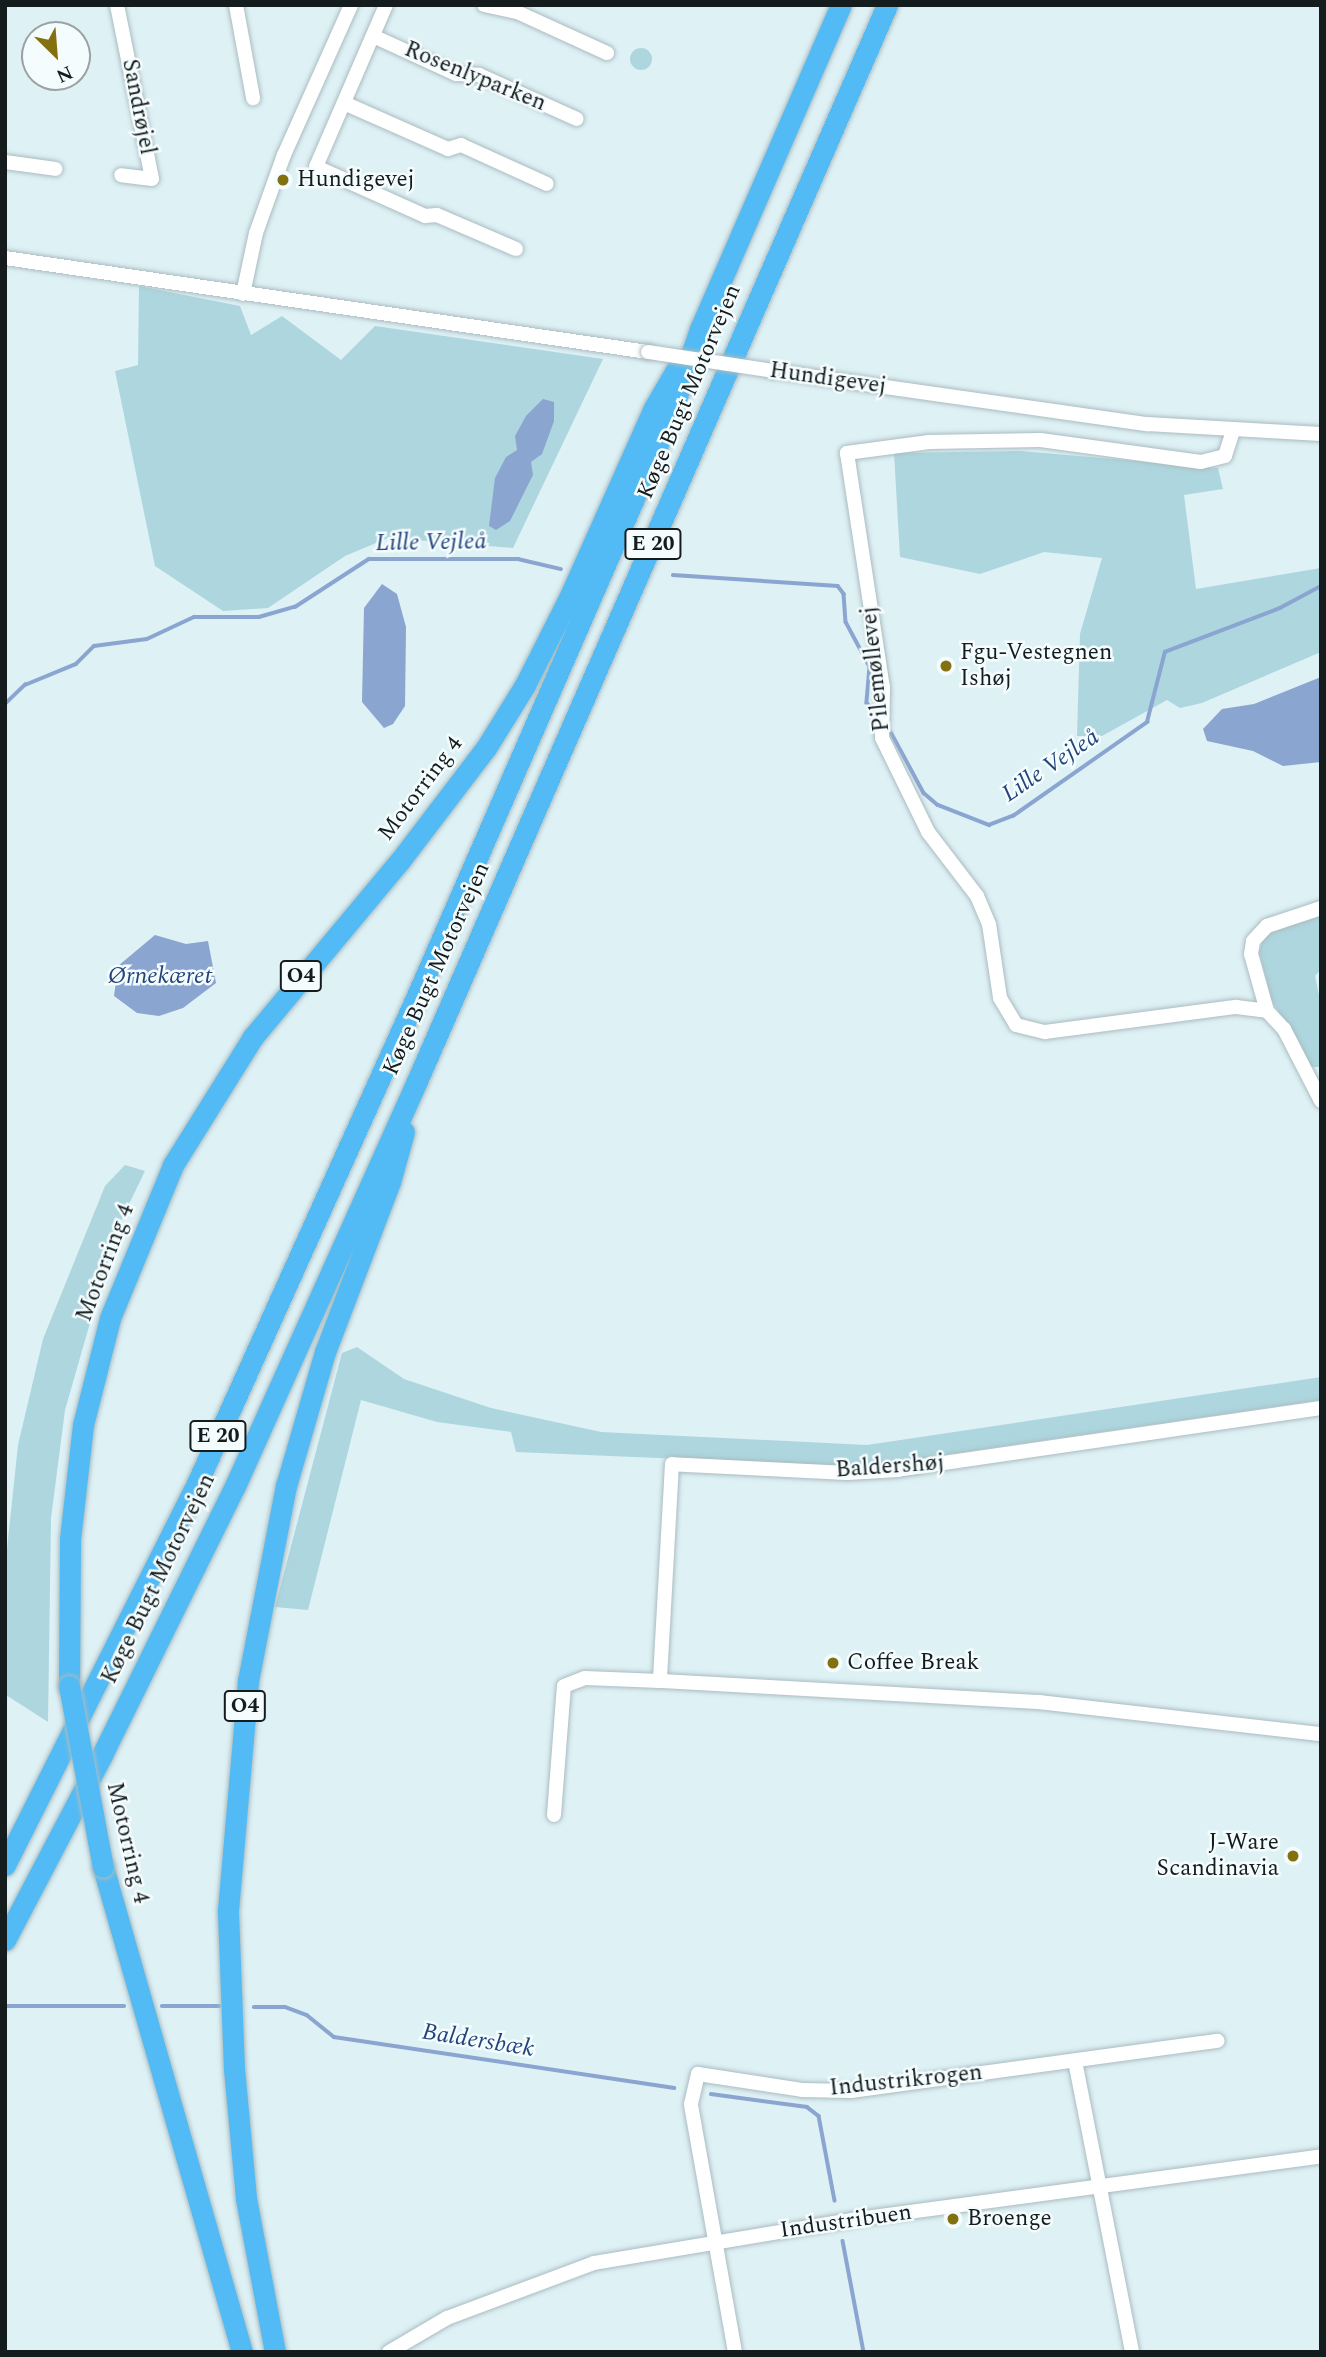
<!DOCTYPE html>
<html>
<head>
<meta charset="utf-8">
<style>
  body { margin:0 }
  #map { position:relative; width:1326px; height:2357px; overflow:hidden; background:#def1f5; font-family:Spectral,serif }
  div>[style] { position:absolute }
  .green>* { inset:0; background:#aed6df }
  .round { border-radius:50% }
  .water>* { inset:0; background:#8aa5d0 }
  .stream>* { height:3.5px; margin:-1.75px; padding:0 1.75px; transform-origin:1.75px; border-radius:1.75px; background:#8aa5d0 }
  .roads { filter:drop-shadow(0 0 2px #aabcc0) drop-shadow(0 0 2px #aabcc0) }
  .minor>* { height:14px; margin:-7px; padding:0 7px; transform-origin:7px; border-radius:7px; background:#fff }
  .highway>* { height:21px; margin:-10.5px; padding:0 10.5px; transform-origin:10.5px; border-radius:10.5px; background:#52bbf5 }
  .bridges { filter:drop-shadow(0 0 2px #aabcc0) drop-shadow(0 0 2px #aabcc0) }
  .minor-bridge>* { height:14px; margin:-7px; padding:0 7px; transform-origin:7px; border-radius:7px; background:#fff }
  .highway-bridge>* { height:21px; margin:-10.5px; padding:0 10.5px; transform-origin:10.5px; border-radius:10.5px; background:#52bbf5 }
  .dots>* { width:19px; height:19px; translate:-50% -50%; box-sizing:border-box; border:4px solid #f4fcfe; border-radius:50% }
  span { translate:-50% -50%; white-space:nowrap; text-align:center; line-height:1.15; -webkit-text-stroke:5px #f4fcfe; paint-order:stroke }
  .shield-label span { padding:2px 5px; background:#f4fcfe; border:2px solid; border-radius:5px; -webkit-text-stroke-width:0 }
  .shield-label { font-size:21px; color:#151c1d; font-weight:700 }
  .street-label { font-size:23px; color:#151c1d }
  .poi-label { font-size:23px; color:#151c1d }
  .left { translate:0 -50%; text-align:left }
  .right { translate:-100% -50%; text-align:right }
  .water-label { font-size:24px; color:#23447b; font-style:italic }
  .frame { position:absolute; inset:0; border:7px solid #151c1d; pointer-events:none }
  .north { position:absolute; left:21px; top:21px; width:70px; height:70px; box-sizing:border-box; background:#f4fcfe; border:2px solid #9ba2a4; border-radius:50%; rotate:155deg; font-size:19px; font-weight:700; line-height:28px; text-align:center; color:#151c1d }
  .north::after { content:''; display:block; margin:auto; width:24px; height:32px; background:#83700f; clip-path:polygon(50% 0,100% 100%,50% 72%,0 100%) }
</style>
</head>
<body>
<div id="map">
  <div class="green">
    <div class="round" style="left:630px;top:48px;width:22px;height:22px"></div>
    <div style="clip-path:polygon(139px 286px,240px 306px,251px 335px,282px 316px,341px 360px,375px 326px,603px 359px,513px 548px,388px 538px,345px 556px,268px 608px,223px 611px,155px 566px,115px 371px,138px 365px)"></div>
    <div style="clip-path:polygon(1020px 451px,1218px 468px,1223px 489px,1184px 495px,1196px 589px,1321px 568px,1321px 652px,1202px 703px,1180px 708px,1167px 700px,1102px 736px,1077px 736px,1080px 634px,1102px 558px,1044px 552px,980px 574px,900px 557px,894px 453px)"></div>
    <div style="clip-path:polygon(1321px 914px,1321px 969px,1315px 976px,1321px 1005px,1321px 1067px,1311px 1067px,1272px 1001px,1259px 952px,1265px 935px)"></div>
    <div style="clip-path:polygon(125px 1165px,145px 1171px,117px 1229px,65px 1410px,51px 1518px,48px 1722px,6px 1695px,5px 1568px,18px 1445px,43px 1339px,105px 1186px)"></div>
    <div style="clip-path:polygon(357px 1347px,404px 1379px,491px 1408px,601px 1432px,867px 1445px,1321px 1377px,1321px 1400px,883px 1464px,821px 1465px,516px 1452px,511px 1432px,437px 1422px,361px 1400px,308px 1610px,275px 1607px,342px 1353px)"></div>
  </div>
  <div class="water">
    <div style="clip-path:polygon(543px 399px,554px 402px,554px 421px,542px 454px,531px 462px,533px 475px,510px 521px,496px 530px,489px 526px,495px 478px,506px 457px,517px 450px,515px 436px,526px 416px)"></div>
    <div style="clip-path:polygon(382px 584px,397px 594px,406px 627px,405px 706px,393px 724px,384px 728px,362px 702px,364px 608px)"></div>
    <div style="clip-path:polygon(1321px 677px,1321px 762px,1283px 766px,1253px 751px,1207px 741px,1203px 729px,1222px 709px,1254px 704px)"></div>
    <div style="clip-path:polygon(155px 935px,186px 944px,208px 941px,216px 983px,183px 1008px,159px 1016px,137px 1013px,114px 996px,118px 966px)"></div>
  </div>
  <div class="stream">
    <div style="left:673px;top:575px;width:165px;rotate:3.8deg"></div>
    <div style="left:838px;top:586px;width:10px;rotate:53deg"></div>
    <div style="left:844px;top:594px;width:28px;rotate:86deg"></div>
    <div style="left:846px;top:622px;width:51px;rotate:61.9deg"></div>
    <div style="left:870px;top:667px;width:36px;rotate:95deg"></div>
    <div style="left:867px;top:703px;width:18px;rotate:49deg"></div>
    <div style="left:5px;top:704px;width:28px;rotate:-44deg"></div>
    <div style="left:25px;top:685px;width:55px;rotate:-22.4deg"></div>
    <div style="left:76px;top:664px;width:25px;rotate:-45deg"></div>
    <div style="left:94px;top:646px;width:53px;rotate:-7.5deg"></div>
    <div style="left:147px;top:639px;width:52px;rotate:-25.1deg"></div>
    <div style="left:194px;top:617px;width:65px"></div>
    <div style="left:259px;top:617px;width:37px;rotate:-16deg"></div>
    <div style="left:295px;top:607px;width:88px;rotate:-33deg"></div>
    <div style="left:369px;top:559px;width:149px"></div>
    <div style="left:518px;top:559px;width:44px;rotate:13.1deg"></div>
    <div style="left:885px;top:721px;width:82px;rotate:61.6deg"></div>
    <div style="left:924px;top:793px;width:18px;rotate:41deg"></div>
    <div style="left:938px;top:805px;width:55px;rotate:21.4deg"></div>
    <div style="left:989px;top:825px;width:26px;rotate:-21deg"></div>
    <div style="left:1013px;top:816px;width:164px;rotate:-35deg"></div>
    <div style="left:1147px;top:722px;width:72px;rotate:-75.6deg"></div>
    <div style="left:1165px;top:652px;width:123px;rotate:-20.9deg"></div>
    <div style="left:1280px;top:608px;width:47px;rotate:-28.2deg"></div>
    <div style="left:5px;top:2006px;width:119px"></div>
    <div style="left:162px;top:2006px;width:57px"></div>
    <div style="left:254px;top:2007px;width:31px"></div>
    <div style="left:285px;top:2007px;width:23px;rotate:20deg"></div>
    <div style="left:307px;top:2015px;width:35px;rotate:39deg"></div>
    <div style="left:334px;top:2037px;width:344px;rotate:8.5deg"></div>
    <div style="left:711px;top:2094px;width:97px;rotate:7.7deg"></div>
    <div style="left:807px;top:2107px;width:15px;rotate:37deg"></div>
    <div style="left:819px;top:2116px;width:86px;rotate:79.3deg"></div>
    <div style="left:843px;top:2241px;width:113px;rotate:79.3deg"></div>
  </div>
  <div class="roads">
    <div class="minor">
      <div style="left:117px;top:5px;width:177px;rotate:78.6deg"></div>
      <div style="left:152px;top:179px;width:31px;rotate:-173deg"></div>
      <div style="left:236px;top:5px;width:95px;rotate:79.6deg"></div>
      <div style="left:386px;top:5px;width:176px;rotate:113.4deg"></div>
      <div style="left:316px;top:167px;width:120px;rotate:24.2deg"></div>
      <div style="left:425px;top:216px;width:12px;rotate:-5deg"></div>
      <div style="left:437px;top:215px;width:86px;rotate:23.3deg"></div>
      <div style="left:484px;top:5px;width:34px;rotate:12deg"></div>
      <div style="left:517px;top:12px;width:99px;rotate:24.5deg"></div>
      <div style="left:373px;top:36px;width:91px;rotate:24.6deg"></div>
      <div style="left:456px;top:74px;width:23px;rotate:2deg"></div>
      <div style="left:479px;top:75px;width:107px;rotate:24.2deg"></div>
      <div style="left:344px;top:103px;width:114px;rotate:23.9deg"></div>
      <div style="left:448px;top:149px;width:14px;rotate:-17deg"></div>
      <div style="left:461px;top:145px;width:94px;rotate:24.4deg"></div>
      <div style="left:5px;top:162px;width:51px;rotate:7.8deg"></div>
      <div style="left:5px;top:258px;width:650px;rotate:8.32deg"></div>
      <div style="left:243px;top:294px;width:62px;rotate:-78deg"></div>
      <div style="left:256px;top:233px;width:83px;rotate:-70.3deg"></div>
      <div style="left:284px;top:155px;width:164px;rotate:-65.9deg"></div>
      <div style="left:773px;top:371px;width:378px;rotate:8.1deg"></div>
      <div style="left:1147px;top:424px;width:174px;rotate:3.3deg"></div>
      <div style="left:1233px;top:431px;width:26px;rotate:108deg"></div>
      <div style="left:1225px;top:456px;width:25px;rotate:166deg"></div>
      <div style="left:1201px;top:462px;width:162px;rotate:-172.2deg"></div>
      <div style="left:1040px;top:440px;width:111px;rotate:179deg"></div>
      <div style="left:929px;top:442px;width:83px;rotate:172.4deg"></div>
      <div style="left:847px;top:453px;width:237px;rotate:81.3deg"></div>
      <div style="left:883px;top:687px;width:51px;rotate:91.1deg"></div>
      <div style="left:882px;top:738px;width:105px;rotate:63.9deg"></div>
      <div style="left:928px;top:832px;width:81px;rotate:52.6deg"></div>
      <div style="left:977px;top:896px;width:30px;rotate:67deg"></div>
      <div style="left:989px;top:924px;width:75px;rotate:81.5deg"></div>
      <div style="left:1000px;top:998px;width:31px;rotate:59deg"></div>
      <div style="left:1016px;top:1025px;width:30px;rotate:14deg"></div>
      <div style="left:1045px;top:1032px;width:193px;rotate:-7.5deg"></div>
      <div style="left:1236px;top:1007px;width:31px;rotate:7deg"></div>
      <div style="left:1267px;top:1011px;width:25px;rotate:47deg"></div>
      <div style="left:1284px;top:1029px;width:81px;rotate:62.8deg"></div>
      <div style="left:1267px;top:1011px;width:59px;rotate:-105.7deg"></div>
      <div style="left:1251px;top:954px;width:13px;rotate:-81deg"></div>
      <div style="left:1253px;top:941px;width:21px;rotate:-47deg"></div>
      <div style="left:1267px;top:926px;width:57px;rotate:-18.4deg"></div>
      <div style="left:1321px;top:1408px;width:428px;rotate:171.7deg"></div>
      <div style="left:898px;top:1470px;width:51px;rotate:176.6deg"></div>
      <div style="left:847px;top:1473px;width:175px;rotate:-177.1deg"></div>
      <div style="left:672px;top:1464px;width:217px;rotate:93.2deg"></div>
      <div style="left:660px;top:1681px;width:380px;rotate:3.2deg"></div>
      <div style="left:1039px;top:1702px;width:284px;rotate:6.5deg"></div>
      <div style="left:554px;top:1815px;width:129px;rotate:-85.6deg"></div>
      <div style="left:564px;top:1686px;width:22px;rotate:-21deg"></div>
      <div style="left:585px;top:1678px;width:75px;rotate:2.3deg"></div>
      <div style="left:1075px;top:2061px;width:297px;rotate:78.9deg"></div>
      <div style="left:389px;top:2352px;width:67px;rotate:-30.4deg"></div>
      <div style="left:447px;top:2318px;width:157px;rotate:-20.5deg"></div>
      <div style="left:594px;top:2263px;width:268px;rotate:-9.5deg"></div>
      <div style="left:858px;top:2219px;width:467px;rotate:-7.7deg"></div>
      <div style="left:735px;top:2352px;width:252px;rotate:-100.1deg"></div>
      <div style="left:691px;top:2104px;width:31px;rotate:-77deg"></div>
      <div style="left:698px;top:2074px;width:105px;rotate:8.7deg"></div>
      <div style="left:802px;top:2090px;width:49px;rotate:1.2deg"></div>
      <div style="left:851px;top:2091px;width:370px;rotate:-7.8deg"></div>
    </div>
    <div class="highway">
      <div style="left:69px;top:1686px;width:147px;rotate:-89.6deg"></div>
      <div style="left:70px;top:1539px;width:115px;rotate:-83.5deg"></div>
      <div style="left:83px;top:1425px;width:110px;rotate:-75.8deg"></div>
      <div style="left:110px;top:1318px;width:165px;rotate:-67.6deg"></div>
      <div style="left:173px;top:1165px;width:151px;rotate:-58deg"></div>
      <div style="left:253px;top:1037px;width:228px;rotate:-50.2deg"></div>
      <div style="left:399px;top:862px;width:143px;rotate:-52.7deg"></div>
      <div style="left:486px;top:748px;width:74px;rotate:-58.2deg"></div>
      <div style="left:525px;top:685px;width:97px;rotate:-63.2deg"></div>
      <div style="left:569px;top:598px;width:208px;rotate:-65.9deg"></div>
      <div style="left:654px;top:408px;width:44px;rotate:-59.9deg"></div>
      <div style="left:5px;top:1865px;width:420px;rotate:-63.3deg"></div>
      <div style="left:194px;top:1490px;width:538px;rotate:-65.72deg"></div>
      <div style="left:415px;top:1000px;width:637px;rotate:-66.41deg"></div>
      <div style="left:670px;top:416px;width:92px;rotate:-71deg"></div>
      <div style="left:700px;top:329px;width:353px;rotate:-66.5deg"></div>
      <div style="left:103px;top:1867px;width:505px;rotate:74.01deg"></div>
      <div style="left:5px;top:1940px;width:209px;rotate:-62.3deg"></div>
      <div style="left:102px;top:1755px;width:300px;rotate:-63.7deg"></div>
      <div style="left:235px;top:1486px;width:444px;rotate:-65.8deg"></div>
      <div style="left:417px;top:1081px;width:1174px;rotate:-66.4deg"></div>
      <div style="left:275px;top:2352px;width:157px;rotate:-100.7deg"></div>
      <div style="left:246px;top:2198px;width:130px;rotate:-95.3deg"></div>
      <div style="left:234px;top:2069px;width:159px;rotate:-92.2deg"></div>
      <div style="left:228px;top:1910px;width:230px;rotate:-85deg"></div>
      <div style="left:248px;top:1681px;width:199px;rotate:-79deg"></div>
      <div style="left:286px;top:1486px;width:140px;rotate:-73.8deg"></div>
      <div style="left:325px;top:1352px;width:182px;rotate:-69.1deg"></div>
      <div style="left:390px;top:1182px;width:52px;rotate:-74.4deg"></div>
    </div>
  </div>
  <div class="bridges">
    <div class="minor-bridge">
      <div style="left:648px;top:352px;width:126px;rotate:8.6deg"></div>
    </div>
    <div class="highway-bridge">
      <div style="left:69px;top:1686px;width:184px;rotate:79.4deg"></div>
    </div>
  </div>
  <div class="dots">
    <div style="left:283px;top:180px;background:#83700f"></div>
    <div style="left:946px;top:666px;background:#83700f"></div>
    <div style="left:833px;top:1663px;background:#83700f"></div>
    <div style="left:1293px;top:1856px;background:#83700f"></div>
    <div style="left:953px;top:2219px;background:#83700f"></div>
  </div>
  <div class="shield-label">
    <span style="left:653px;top:544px">E 20</span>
    <span style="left:301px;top:976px">O4</span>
    <span style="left:218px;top:1436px">E 20</span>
    <span style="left:245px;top:1706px">O4</span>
  </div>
  <div class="street-label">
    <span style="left:475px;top:77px;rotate:22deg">Rosenlyparken</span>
    <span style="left:138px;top:107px;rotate:79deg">Sandrøjel</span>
    <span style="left:828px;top:379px;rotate:8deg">Hundigevej</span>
    <span style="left:690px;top:392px;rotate:-67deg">Køge Bugt Motorvejen</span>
    <span style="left:876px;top:669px;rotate:-96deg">Pilemøllevej</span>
    <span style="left:421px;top:789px;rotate:-53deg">Motorring 4</span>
    <span style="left:437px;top:969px;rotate:-66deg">Køge Bugt Motorvejen</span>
    <span style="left:106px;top:1263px;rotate:-69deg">Motorring 4</span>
    <span style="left:890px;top:1467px;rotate:-4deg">Baldershøj</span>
    <span style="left:159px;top:1579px;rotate:-64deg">Køge Bugt Motorvejen</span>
    <span style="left:127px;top:1843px;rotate:77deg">Motorring 4</span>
    <span style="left:906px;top:2081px;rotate:-6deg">Industrikrogen</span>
    <span style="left:846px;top:2222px;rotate:-8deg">Industribuen</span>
  </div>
  <div class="poi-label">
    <span class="left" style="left:297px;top:180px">Hundigevej</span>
    <span class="left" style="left:960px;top:666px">Fgu-Vestegnen<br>Ishøj</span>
    <span class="left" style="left:847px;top:1663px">Coffee Break</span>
    <span class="right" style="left:1279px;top:1856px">J-Ware<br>Scandinavia</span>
    <span class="left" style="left:967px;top:2219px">Broenge</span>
  </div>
  <div class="water-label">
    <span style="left:431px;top:543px;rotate:-1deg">Lille Vejleå</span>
    <span style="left:1051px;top:766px;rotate:-34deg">Lille Vejleå</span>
    <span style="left:160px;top:977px">Ørnekæret</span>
    <span style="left:478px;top:2041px;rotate:9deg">Baldersbæk</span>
  </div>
  <div class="frame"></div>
  <div class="north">N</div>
</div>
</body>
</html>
